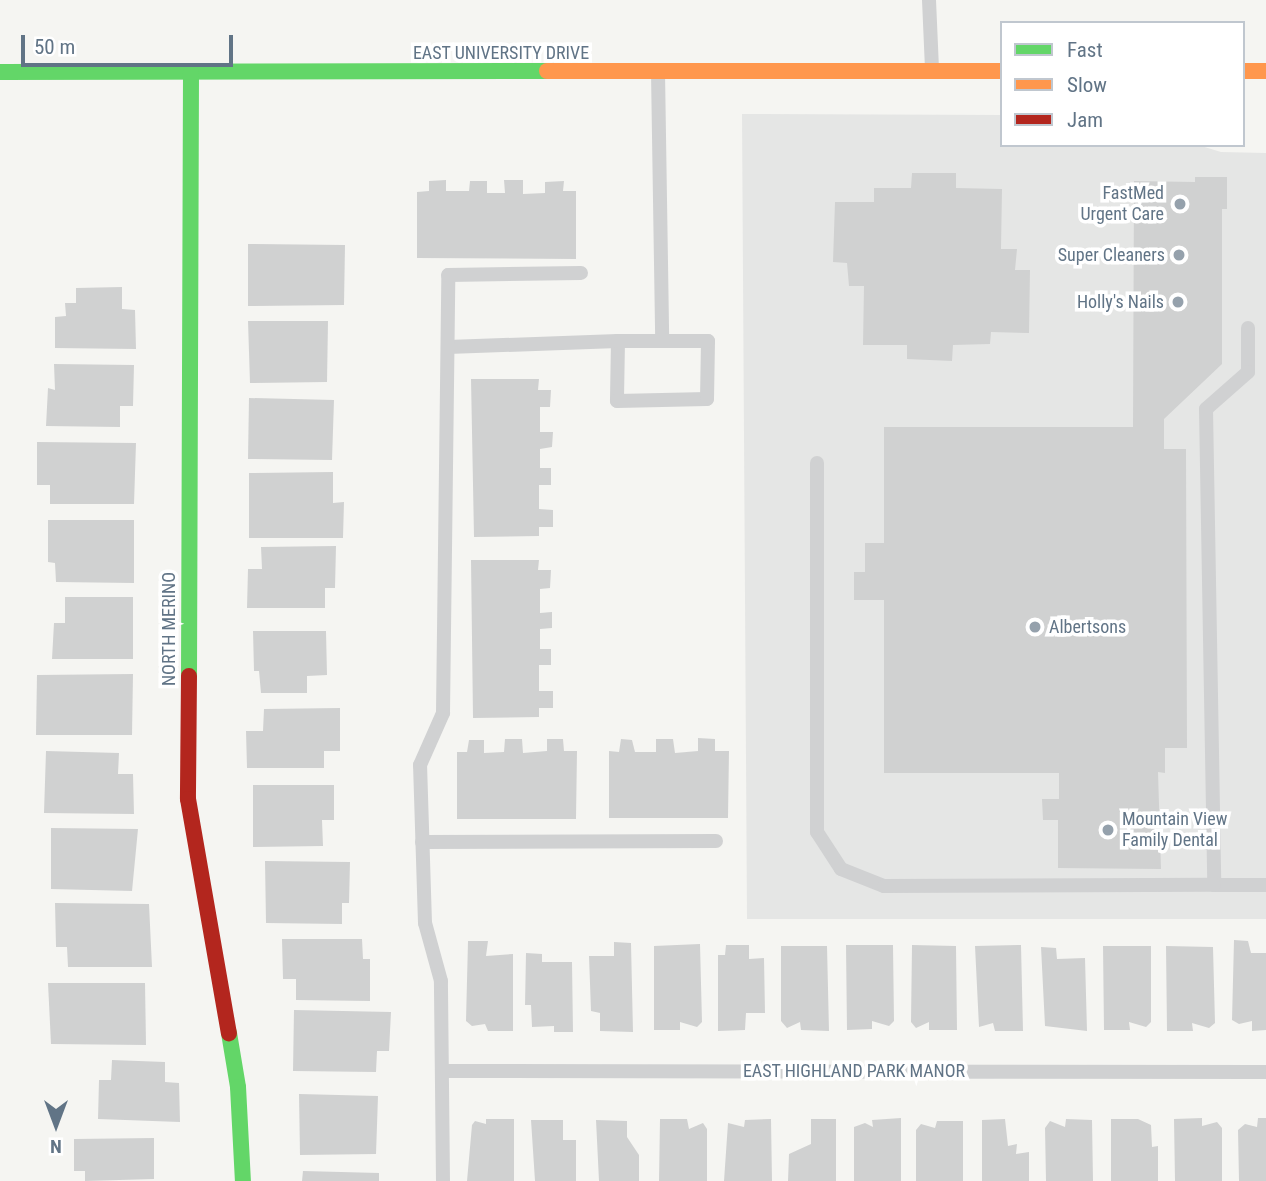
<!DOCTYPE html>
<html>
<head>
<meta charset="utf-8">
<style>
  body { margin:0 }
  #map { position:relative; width:1266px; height:1181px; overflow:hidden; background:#f5f5f2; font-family:"Roboto Condensed",sans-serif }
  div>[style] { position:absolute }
  .built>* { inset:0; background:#e5e6e5 }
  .building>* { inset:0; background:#d0d1d1 }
  .lane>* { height:14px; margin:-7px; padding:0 7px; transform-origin:7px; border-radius:7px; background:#d0d1d2 }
  .fast>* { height:16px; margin:-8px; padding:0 8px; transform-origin:8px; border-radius:8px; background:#63d668 }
  .slow>* { height:16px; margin:-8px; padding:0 8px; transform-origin:8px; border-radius:8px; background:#ff974d }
  .jam>* { height:16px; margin:-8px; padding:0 8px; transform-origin:8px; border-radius:8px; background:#b3261e }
  .dots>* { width:19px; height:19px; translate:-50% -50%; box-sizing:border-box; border:4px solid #fff; border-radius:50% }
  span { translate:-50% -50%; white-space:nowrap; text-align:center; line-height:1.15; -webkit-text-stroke:7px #fff; paint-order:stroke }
  .street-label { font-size:18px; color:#617486 }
  .poi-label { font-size:18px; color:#617486 }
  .right { translate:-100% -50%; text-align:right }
  .left { translate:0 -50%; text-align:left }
  .legend { position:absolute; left:1000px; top:21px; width:245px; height:126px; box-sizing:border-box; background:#fff; border:2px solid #c0c7cf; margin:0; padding:9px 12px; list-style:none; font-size:21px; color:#617486 }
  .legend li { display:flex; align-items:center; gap:14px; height:35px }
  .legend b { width:35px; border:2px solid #c0c7cf }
  .north { position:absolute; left:21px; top:1090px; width:70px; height:70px; -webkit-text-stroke:5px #fff; paint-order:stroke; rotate:180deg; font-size:19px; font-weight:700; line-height:28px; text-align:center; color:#617486 }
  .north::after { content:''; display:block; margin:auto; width:24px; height:32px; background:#617486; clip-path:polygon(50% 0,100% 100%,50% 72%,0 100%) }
  .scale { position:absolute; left:21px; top:35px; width:212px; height:32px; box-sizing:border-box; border:4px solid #617486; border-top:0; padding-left:9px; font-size:21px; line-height:24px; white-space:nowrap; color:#617486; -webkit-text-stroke:5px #fff; paint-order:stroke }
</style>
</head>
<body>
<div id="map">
  <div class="built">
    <div style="clip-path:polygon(742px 114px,1002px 115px,1002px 145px,1198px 145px,1221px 152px,1266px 153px,1266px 919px,747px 919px)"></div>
  </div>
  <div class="building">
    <div style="clip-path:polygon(912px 173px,956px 173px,956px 188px,1002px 189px,1001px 249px,1017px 249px,1015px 270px,1030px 270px,1029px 333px,991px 332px,990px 344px,953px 345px,952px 361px,907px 359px,907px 345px,863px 345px,864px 286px,849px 286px,847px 263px,833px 262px,835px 202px,874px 202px,874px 188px,911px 188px)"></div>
    <div style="clip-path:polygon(1195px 177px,1227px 177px,1227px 209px,1222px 209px,1222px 364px,1164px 419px,1164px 449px,1186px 449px,1187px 748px,1165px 748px,1165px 773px,1158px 772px,1161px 869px,1058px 868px,1058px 820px,1043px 820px,1042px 799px,1059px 799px,1059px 773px,884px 773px,884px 600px,854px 600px,854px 572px,865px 572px,865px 543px,884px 543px,884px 427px,1133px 427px,1134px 181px,1195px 182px)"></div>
    <div style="clip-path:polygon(446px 180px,446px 191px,469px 191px,470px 181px,487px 181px,487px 193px,505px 193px,504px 180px,523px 180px,523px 194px,545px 193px,545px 182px,564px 181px,563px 191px,576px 191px,576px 259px,417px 258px,417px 192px,429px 191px,429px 181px)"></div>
    <div style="clip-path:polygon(248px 244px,345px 245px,344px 305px,248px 306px)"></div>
    <div style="clip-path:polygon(122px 287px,122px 309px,135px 310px,136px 349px,55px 348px,55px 317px,66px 316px,65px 303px,76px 303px,76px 288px)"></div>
    <div style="clip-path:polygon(248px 321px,328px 321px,327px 382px,250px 383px)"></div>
    <div style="clip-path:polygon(54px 364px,134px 365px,133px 406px,120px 406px,120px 427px,46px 426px,48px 388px,55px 390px)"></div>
    <div style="clip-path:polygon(471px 379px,539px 379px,538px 390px,551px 390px,550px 407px,540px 407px,540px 432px,553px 432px,552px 447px,540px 449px,540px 468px,551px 468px,551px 485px,539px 485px,539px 509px,553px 510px,553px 527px,539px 527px,539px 536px,474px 537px)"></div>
    <div style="clip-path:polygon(249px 398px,334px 400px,332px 460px,248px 459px)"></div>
    <div style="clip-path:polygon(37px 442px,136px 443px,134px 504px,50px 504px,50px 485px,37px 485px)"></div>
    <div style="clip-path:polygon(333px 472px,333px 503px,344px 502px,343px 538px,249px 538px,249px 473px)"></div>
    <div style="clip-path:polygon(48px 520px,134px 520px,134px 583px,56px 582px,55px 563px,48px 562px)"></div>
    <div style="clip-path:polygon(336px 546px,335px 588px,325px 588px,325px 608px,247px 608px,248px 569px,262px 569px,261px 547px)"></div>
    <div style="clip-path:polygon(471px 560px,539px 560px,538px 570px,551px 570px,550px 588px,540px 589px,540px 613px,552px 612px,552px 628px,540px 629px,540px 649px,551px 649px,551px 665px,539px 665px,539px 691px,553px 691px,553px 708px,539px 708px,539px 717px,473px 718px)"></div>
    <div style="clip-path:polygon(65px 597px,133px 597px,133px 659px,52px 659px,54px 623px,65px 623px)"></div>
    <div style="clip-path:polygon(253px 631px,326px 631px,327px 675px,307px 676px,307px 693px,261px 693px,259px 671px,254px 671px)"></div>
    <div style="clip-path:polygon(133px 674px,132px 735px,36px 735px,37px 675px)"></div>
    <div style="clip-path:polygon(340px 708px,340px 751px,324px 751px,324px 768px,247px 768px,246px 731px,263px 731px,264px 709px)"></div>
    <div style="clip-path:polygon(698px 738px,715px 739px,715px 751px,729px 751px,728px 818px,609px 818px,609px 751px,619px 752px,621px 739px,632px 740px,635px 752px,656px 752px,656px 739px,673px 739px,675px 753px,698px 751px)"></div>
    <div style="clip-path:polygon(505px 739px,522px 739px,523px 753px,547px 751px,547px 739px,563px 739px,564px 751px,577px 751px,576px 819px,457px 819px,457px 752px,467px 752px,469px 740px,484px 740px,484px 753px,504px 752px)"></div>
    <div style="clip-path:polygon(46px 751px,119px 753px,118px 774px,133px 774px,134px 814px,44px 813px)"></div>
    <div style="clip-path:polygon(253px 785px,334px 785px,334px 820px,322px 820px,323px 846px,253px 847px)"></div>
    <div style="clip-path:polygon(51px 828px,138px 829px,132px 891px,51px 889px)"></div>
    <div style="clip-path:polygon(265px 861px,350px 862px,349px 903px,342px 903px,342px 924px,266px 923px)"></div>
    <div style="clip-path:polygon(55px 903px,149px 904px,152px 967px,68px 967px,67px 947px,56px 947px)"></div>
    <div style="clip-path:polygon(282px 939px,362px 939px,363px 959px,370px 959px,370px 1001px,296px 1000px,296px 979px,283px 979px)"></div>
    <div style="clip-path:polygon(1234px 940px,1248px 941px,1251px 953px,1266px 953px,1266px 1030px,1252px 1031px,1252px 1021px,1239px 1024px,1232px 1020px)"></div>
    <div style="clip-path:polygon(468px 941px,488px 941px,486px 956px,513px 954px,513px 1031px,488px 1031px,485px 1024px,472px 1026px,466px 1021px)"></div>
    <div style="clip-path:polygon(614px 942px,631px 943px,633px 1032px,600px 1031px,600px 1013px,591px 1011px,589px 956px,614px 956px)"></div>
    <div style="clip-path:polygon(700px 944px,702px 1022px,697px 1027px,680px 1022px,680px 1030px,654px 1030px,654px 946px)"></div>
    <div style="clip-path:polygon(726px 945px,749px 945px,749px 959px,764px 958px,765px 1013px,746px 1013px,745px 1030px,718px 1031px,718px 955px,725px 955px)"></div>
    <div style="clip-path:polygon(846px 945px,893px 945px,894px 1021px,889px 1026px,872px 1021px,872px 1029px,847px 1030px)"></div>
    <div style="clip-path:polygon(912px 945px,956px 946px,957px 1030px,929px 1030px,929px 1022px,916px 1028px,911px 1022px)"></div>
    <div style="clip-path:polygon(1021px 945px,1023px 1031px,995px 1031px,993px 1023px,979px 1027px,975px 946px)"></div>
    <div style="clip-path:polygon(781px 946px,827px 946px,829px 1031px,801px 1030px,800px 1022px,787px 1028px,781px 1021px)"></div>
    <div style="clip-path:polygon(1103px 946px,1151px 946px,1151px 1022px,1146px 1027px,1129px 1022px,1130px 1030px,1104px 1030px)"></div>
    <div style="clip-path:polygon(1166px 946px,1213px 947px,1215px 1023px,1209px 1028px,1192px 1023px,1193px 1031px,1167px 1031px)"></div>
    <div style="clip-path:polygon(1041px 947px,1056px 948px,1057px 959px,1085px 958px,1087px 1031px,1045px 1026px)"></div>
    <div style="clip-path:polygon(526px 953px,542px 954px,542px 962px,572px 962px,573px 1032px,554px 1032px,554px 1026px,532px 1027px,531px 1005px,525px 1005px)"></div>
    <div style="clip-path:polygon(48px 983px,145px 983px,146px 1045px,51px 1044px)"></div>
    <div style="clip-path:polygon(294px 1010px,391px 1012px,389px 1051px,377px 1051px,376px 1072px,293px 1071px)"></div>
    <div style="clip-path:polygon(112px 1060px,165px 1062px,165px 1082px,179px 1083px,180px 1122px,98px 1119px,99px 1080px,111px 1080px)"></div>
    <div style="clip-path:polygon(299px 1094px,378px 1096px,376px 1154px,300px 1155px)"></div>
    <div style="clip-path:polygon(901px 1118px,901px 1181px,854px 1181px,854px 1127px,865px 1123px,873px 1127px,872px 1120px)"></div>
    <div style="clip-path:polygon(1202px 1118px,1202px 1126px,1217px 1122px,1222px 1128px,1222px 1181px,1175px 1181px,1174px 1119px)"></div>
    <div style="clip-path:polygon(1258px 1118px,1266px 1118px,1266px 1181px,1239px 1181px,1238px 1130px,1245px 1124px,1257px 1127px)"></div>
    <div style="clip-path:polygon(486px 1119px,514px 1119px,514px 1181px,467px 1181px,472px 1125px,475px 1121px,486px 1124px)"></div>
    <div style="clip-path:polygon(660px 1119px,687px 1119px,689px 1129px,703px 1123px,707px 1129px,707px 1181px,659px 1181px)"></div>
    <div style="clip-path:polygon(771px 1119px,772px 1181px,724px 1181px,728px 1123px,744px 1127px,745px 1120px)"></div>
    <div style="clip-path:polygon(811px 1119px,836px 1119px,836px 1181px,788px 1181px,789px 1154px,811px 1144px)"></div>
    <div style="clip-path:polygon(1005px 1119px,1008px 1146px,1017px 1144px,1016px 1154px,1029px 1152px,1029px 1181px,982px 1181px,982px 1120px)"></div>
    <div style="clip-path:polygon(1066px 1119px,1092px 1120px,1093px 1181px,1046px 1181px,1045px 1128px,1050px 1121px,1065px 1127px)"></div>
    <div style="clip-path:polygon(1111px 1119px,1138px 1119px,1151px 1125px,1152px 1147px,1158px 1146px,1158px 1181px,1111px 1181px)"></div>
    <div style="clip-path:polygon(531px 1120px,563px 1120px,563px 1140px,576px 1140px,576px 1181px,535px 1181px)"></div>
    <div style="clip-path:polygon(596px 1120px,627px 1121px,627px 1137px,639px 1155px,639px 1181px,599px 1181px)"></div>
    <div style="clip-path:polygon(937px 1121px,963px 1121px,963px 1181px,916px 1181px,916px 1130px,921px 1124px,935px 1128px)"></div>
    <div style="clip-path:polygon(154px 1138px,154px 1179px,85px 1181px,85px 1171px,74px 1171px,74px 1139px)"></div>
    <div style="clip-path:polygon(303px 1171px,379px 1173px,379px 1181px,302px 1181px)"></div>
  </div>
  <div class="lane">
    <div style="left:929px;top:0;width:69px;rotate:87.5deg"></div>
    <div style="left:658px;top:72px;width:268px;rotate:89.1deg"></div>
    <div style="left:1248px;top:328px;width:44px;rotate:90deg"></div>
    <div style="left:1248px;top:372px;width:56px;rotate:138.6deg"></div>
    <div style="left:1206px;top:409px;width:476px;rotate:89deg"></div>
    <div style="left:1214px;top:885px;width:52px"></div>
    <div style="left:448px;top:347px;width:170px;rotate:-2deg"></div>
    <div style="left:618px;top:341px;width:60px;rotate:91deg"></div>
    <div style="left:617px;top:401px;width:90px;rotate:-1.3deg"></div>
    <div style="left:707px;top:399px;width:58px;rotate:-89deg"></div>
    <div style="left:708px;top:341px;width:90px;rotate:180deg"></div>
    <div style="left:817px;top:463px;width:369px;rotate:90deg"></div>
    <div style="left:817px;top:832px;width:44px;rotate:57deg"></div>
    <div style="left:841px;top:869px;width:46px;rotate:21.6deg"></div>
    <div style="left:884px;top:886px;width:330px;rotate:-0.2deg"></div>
    <div style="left:422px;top:842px;width:294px;rotate:-0.2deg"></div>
    <div style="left:442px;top:1071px;width:824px;rotate:0.07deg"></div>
    <div style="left:443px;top:1181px;width:200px;rotate:-90.6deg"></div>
    <div style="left:441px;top:981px;width:60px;rotate:-105.4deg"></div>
    <div style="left:425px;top:923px;width:158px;rotate:-91.8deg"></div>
    <div style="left:420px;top:765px;width:57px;rotate:-66.1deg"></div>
    <div style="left:443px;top:713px;width:438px;rotate:-89.3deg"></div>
    <div style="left:448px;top:275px;width:133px;rotate:-0.9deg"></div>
  </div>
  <div class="fast">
    <div style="left:0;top:72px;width:547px;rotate:-0.1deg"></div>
    <div style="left:189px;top:676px;width:604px;rotate:-89.81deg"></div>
    <div style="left:229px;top:1033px;width:55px;rotate:80.5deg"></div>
    <div style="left:238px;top:1087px;width:94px;rotate:87deg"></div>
  </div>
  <div class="slow">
    <div style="left:547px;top:71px;width:455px"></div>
    <div style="left:1243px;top:71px;width:23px"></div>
  </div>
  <div class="jam">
    <div style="left:189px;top:676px;width:123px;rotate:90.5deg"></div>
    <div style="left:188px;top:799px;width:238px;rotate:80.1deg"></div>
  </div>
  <div class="dots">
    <div style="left:1180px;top:204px;background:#95a1ac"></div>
    <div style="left:1179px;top:255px;background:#95a1ac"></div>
    <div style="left:1178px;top:302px;background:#95a1ac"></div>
    <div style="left:1035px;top:627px;background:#95a1ac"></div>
    <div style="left:1108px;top:830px;background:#95a1ac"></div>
  </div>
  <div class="street-label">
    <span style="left:501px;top:53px">EAST UNIVERSITY DRIVE</span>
    <span style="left:169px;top:629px;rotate:-90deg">NORTH MERINO</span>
    <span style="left:854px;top:1071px">EAST HIGHLAND PARK MANOR</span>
  </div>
  <div class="poi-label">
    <span class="right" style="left:1164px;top:204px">FastMed<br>Urgent Care</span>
    <span class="right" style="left:1165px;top:255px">Super Cleaners</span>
    <span class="right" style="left:1164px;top:302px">Holly's Nails</span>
    <span class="left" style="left:1049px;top:627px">Albertsons</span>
    <span class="left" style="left:1122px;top:830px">Mountain View<br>Family Dental</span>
  </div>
  <ul class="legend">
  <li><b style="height:9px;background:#63d668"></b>Fast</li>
  <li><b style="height:9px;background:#ff974d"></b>Slow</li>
  <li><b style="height:9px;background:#b3261e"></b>Jam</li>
  </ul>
  <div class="north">N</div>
  <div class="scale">50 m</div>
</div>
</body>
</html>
